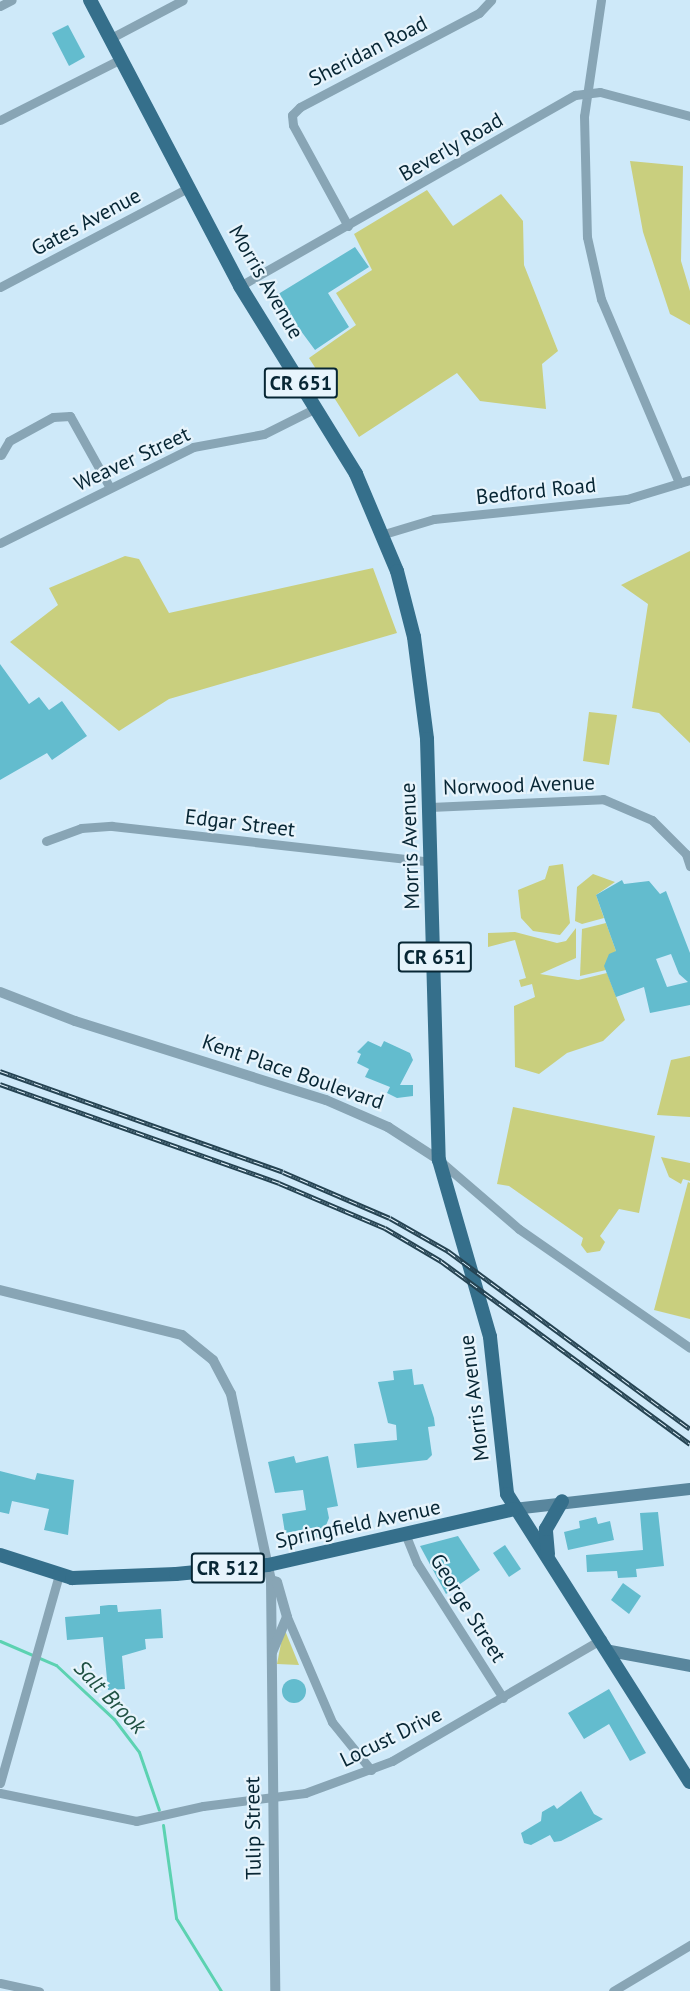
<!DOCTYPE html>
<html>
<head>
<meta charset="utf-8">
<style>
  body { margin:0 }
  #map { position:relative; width:690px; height:1991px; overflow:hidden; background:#cee9f9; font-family:"PT Sans",sans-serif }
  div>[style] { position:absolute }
  .green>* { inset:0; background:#c9cf7e }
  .stream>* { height:3px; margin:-1.5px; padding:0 1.5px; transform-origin:1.5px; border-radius:1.5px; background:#5cd2b1 }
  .building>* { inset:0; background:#63bcce }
  .round { border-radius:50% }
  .minor>* { height:9px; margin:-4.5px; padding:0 4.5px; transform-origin:4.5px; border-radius:4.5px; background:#88a5b5 }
  .tertiary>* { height:10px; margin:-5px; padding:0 5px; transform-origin:5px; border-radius:5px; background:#88a5b5 }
  .secondary>* { height:12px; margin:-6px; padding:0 6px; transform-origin:6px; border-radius:6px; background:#59869d }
  .primary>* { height:14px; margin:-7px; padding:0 7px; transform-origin:7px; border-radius:7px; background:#356f8b }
  .rail>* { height:5px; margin-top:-2.5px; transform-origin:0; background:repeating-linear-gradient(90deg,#e7f4fc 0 9px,#254352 0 18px); box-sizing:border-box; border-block:2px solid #254352 }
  span { translate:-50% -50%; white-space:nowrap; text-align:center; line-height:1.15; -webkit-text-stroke:4.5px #e7f4fc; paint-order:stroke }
  .shield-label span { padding:2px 4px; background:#e7f4fc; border:2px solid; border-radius:4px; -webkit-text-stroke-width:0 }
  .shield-label { font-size:20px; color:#072634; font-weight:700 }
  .street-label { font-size:21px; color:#072634 }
  .water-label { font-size:22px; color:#205143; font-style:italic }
</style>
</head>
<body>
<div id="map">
  <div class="green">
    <div style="clip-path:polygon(630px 161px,683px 166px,681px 261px,690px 291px,690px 325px,670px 314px,643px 232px)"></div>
    <div style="clip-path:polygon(427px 190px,453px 226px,501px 194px,523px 221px,524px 265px,558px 351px,542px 364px,546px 409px,480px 401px,457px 373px,359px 437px,309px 358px,356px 325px,336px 293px,372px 270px,354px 234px)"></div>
    <div style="clip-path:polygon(690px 551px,690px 743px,659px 713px,632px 708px,648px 604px,621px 585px)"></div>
    <div style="clip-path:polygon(125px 556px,139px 559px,169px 613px,373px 568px,397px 633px,169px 699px,119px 731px,10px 642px,58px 605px,49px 588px)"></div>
    <div style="clip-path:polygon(589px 712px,617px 715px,609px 765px,583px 761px)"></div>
    <div style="clip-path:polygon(563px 864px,570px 923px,560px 935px,533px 931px,521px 918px,518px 890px,545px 879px,549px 866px)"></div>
    <div style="clip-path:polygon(593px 874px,615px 882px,596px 895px,604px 918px,582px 924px,575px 921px,577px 887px)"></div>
    <div style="clip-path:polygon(606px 923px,616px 951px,606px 970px,580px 976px,582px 929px)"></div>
    <div style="clip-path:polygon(576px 928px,576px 958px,540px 974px,578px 980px,607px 973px,625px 1020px,603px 1041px,567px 1053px,539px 1074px,515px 1067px,514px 1006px,535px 997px,532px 984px,521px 987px,519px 980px,526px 978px,515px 940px,488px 947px,488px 933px,515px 932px,557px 943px,566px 941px)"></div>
    <div style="clip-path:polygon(690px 1056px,690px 1117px,657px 1115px,671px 1060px)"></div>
    <div style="clip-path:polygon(513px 1107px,655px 1136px,639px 1213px,619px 1209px,600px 1236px,605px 1242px,600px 1251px,587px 1253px,581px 1245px,583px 1238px,509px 1186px,497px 1184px)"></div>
    <div style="clip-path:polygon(661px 1157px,690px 1163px,690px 1181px,683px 1179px,681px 1184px,669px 1177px)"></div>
    <div style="clip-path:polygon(688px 1182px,690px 1183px,690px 1319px,654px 1310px)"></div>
    <div style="clip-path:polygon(284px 1628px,299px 1665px,277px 1664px)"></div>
  </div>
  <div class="stream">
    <div style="left:0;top:1641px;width:61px;rotate:23.2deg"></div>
    <div style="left:56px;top:1665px;width:79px;rotate:43deg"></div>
    <div style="left:114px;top:1719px;width:41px;rotate:52.9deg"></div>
    <div style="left:139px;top:1752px;width:61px;rotate:71deg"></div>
    <div style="left:163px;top:1825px;width:94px;rotate:82deg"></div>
    <div style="left:176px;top:1918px;width:86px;rotate:58.3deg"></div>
  </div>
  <div class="building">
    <div style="clip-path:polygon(68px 25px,85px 57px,69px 66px,52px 33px)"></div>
    <div style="clip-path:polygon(355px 247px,369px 267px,328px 293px,349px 327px,315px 350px,275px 296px)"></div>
    <div style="clip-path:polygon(0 664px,29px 704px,39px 697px,49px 710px,62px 701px,87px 736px,52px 760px,47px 753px,0 780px)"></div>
    <div style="clip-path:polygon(evenodd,622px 880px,624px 884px,649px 881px,660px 894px,666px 891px,690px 953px,690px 1005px,650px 1013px,644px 987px,616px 997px,604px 966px,609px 954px,616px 951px,596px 895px,622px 880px,671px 954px,679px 974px,688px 982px,667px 987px,656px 959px,671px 954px)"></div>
    <div style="clip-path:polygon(368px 1041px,381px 1047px,384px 1041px,410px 1053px,413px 1060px,400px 1085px,413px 1085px,413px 1096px,397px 1098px,387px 1093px,390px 1087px,365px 1077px,369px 1069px,357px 1063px,361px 1054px,357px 1052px)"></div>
    <div style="clip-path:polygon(412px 1369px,414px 1385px,423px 1384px,434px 1418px,435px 1426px,428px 1427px,432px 1455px,427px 1460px,357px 1468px,354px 1444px,397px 1440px,396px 1425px,388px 1423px,378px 1382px,394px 1380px,393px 1371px)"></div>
    <div style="clip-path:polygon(294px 1456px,296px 1463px,328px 1456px,338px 1506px,327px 1508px,329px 1518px,321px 1538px,313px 1538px,311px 1528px,285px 1533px,282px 1514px,306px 1510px,303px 1490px,275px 1493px,268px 1462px)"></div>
    <div style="clip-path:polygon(0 1471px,35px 1480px,37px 1473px,74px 1480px,68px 1535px,44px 1530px,49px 1509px,12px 1501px,9px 1514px,0 1512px)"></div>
    <div style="clip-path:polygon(658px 1512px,664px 1566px,636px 1569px,637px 1577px,618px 1578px,617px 1571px,587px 1572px,586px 1555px,643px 1550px,640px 1513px)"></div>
    <div style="clip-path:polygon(596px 1517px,598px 1524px,610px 1521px,614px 1540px,568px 1550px,564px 1532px,580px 1528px,579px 1521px)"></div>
    <div style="clip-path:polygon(458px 1536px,480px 1570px,446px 1594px,420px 1546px)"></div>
    <div style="clip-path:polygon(505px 1545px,521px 1569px,509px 1577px,493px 1553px)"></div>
    <div style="clip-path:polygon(623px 1583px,641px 1596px,629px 1614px,611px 1600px)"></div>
    <div style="clip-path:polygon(109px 1605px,117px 1605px,118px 1612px,161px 1609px,163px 1638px,145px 1639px,146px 1649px,122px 1656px,125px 1689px,108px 1690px,103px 1637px,67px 1640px,65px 1617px,100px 1614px,100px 1606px)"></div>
    <div class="round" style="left:282px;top:1679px;width:24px;height:24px"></div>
    <div style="clip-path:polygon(609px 1689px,646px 1753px,630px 1761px,609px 1724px,584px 1739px,568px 1713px)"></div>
    <div style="clip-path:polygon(581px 1791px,594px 1814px,603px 1819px,561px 1841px,554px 1842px,550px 1835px,531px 1845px,524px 1843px,521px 1833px,541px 1821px,542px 1812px,554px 1805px,557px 1809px)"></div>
  </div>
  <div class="minor">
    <div style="left:601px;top:0;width:117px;rotate:98.3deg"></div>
    <div style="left:584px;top:116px;width:121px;rotate:88.6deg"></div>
    <div style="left:587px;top:237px;width:64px;rotate:77.3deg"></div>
    <div style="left:601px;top:299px;width:200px;rotate:67deg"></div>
    <div style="left:0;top:6px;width:13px;rotate:-27deg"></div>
    <div style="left:111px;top:38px;width:81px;rotate:-27.8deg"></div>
    <div style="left:0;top:120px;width:136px;rotate:-26.8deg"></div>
    <div style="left:348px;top:226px;width:115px;rotate:-118.6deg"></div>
    <div style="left:293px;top:125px;width:10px;rotate:-96deg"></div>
    <div style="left:292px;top:115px;width:11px;rotate:-45deg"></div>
    <div style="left:300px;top:107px;width:202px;rotate:-27.7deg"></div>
    <div style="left:479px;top:13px;width:18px;rotate:-47deg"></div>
    <div style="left:240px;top:286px;width:386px;rotate:-29.7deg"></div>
    <div style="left:575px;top:95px;width:25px;rotate:-7deg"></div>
    <div style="left:600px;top:92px;width:93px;rotate:14.9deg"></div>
    <div style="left:0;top:287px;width:212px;rotate:-27.8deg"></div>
    <div style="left:1px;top:455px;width:16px;rotate:-60deg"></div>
    <div style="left:9px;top:441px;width:50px;rotate:-28.6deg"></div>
    <div style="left:53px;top:417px;width:17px;rotate:-3deg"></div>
    <div style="left:70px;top:416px;width:82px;rotate:60.9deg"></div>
    <div style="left:384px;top:534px;width:52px;rotate:-16.7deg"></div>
    <div style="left:434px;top:519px;width:194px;rotate:-5.9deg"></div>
    <div style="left:627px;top:499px;width:66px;rotate:-16.8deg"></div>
    <div style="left:0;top:543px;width:216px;rotate:-26.4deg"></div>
    <div style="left:193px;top:447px;width:72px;rotate:-10.4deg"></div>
    <div style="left:264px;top:434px;width:58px;rotate:-26.6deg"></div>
    <div style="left:430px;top:807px;width:173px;rotate:-2.6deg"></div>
    <div style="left:603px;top:799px;width:53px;rotate:23.2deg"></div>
    <div style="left:652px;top:820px;width:48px;rotate:45deg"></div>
    <div style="left:686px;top:854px;width:13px;rotate:72deg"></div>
    <div style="left:46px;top:841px;width:37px;rotate:-20deg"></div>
    <div style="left:81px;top:828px;width:31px;rotate:-4deg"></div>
    <div style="left:112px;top:826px;width:322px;rotate:6.4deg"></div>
    <div style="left:440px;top:1161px;width:104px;rotate:40.7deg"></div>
    <div style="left:519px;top:1229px;width:208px;rotate:34.8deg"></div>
    <div style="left:406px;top:1536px;width:29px;rotate:68deg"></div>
    <div style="left:417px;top:1563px;width:160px;rotate:57.5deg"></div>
    <div style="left:287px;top:1617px;width:114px;rotate:66.8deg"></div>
    <div style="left:332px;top:1722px;width:62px;rotate:50.9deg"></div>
    <div style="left:0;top:1783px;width:216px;rotate:-74.2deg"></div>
    <div style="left:0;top:1793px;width:139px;rotate:11.6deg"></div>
    <div style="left:136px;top:1821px;width:69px;rotate:-12.6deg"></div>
    <div style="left:203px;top:1806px;width:103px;rotate:-7.3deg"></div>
    <div style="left:305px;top:1793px;width:93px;rotate:-20.2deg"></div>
    <div style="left:392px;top:1761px;width:243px;rotate:-30.2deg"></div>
    <div style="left:0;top:1983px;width:40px;rotate:12deg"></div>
    <div style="left:613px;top:1991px;width:90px;rotate:-30.9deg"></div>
  </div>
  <div class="tertiary">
    <div style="left:0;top:992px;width:80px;rotate:21.1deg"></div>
    <div style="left:75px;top:1021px;width:263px;rotate:17.5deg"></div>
    <div style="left:326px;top:1100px;width:68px;rotate:23.5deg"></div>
    <div style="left:388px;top:1127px;width:61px;rotate:32.9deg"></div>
    <div style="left:0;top:1290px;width:187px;rotate:13.9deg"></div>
    <div style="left:182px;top:1335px;width:40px;rotate:39deg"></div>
    <div style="left:213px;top:1360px;width:38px;rotate:62deg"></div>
    <div style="left:231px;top:1394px;width:190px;rotate:77.9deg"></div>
    <div style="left:271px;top:1580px;width:411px;rotate:89.4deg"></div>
    <div style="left:271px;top:1580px;width:6px;rotate:18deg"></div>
    <div style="left:277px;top:1582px;width:36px;rotate:74deg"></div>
    <div style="left:287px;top:1617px;width:38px;rotate:113deg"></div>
  </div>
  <div class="secondary">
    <div style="left:514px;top:1509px;width:177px;rotate:-6.5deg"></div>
    <div style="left:610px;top:1651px;width:81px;rotate:10.6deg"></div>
  </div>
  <div class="primary">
    <div style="left:90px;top:0;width:323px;rotate:62.3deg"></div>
    <div style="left:240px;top:286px;width:221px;rotate:58.3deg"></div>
    <div style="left:356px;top:474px;width:105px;rotate:67.1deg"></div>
    <div style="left:397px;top:571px;width:68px;rotate:75.6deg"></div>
    <div style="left:414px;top:637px;width:103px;rotate:82.7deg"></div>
    <div style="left:427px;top:739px;width:421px;rotate:88.4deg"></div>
    <div style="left:439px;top:1160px;width:184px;rotate:73.9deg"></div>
    <div style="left:490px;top:1337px;width:158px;rotate:83.8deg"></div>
    <div style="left:507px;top:1494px;width:341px;rotate:57.6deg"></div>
    <div style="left:548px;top:1554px;width:25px;rotate:-95deg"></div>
    <div style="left:546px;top:1529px;width:32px;rotate:-60deg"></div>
    <div style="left:0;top:1555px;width:76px;rotate:17.7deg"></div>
    <div style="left:72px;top:1578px;width:104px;rotate:-2.2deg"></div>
    <div style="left:176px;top:1574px;width:92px;rotate:-5.6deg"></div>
    <div style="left:268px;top:1565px;width:252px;rotate:-12.8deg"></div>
  </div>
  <div class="rail">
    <div style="left:0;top:1071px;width:300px;rotate:19.6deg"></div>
    <div style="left:283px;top:1172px;width:116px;rotate:23.3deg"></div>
    <div style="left:390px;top:1218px;width:67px;rotate:29.6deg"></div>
    <div style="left:448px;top:1251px;width:300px;rotate:36.3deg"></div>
    <div style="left:0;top:1084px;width:296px;rotate:19.5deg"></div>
    <div style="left:279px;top:1183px;width:115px;rotate:23deg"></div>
    <div style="left:385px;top:1228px;width:65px;rotate:30.5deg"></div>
    <div style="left:441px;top:1261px;width:309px;rotate:36.3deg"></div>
  </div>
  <div class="shield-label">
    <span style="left:301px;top:383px">CR 651</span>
    <span style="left:435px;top:957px">CR 651</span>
    <span style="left:228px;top:1568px">CR 512</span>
  </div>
  <div class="street-label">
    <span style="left:368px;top:51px;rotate:-27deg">Sheridan Road</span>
    <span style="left:451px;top:147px;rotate:-30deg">Beverly Road</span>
    <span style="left:86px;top:222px;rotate:-28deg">Gates Avenue</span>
    <span style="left:266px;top:282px;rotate:60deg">Morris Avenue</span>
    <span style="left:132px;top:459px;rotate:-25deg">Weaver Street</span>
    <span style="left:536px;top:491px;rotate:-6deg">Bedford Road</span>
    <span style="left:519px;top:785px;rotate:-2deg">Norwood Avenue</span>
    <span style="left:240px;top:823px;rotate:7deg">Edgar Street</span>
    <span style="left:410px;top:846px;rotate:-92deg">Morris Avenue</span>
    <span style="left:293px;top:1072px;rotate:19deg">Kent Place Boulevard</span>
    <span style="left:474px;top:1398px;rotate:-97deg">Morris Avenue</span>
    <span style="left:358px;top:1524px;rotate:-12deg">Springfield Avenue</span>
    <span style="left:468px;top:1608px;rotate:58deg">George Street</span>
    <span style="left:391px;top:1737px;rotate:-26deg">Locust Drive</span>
    <span style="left:253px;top:1828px;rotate:-91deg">Tulip Street</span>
  </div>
  <div class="water-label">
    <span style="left:110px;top:1697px;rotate:46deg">Salt Brook</span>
  </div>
</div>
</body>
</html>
